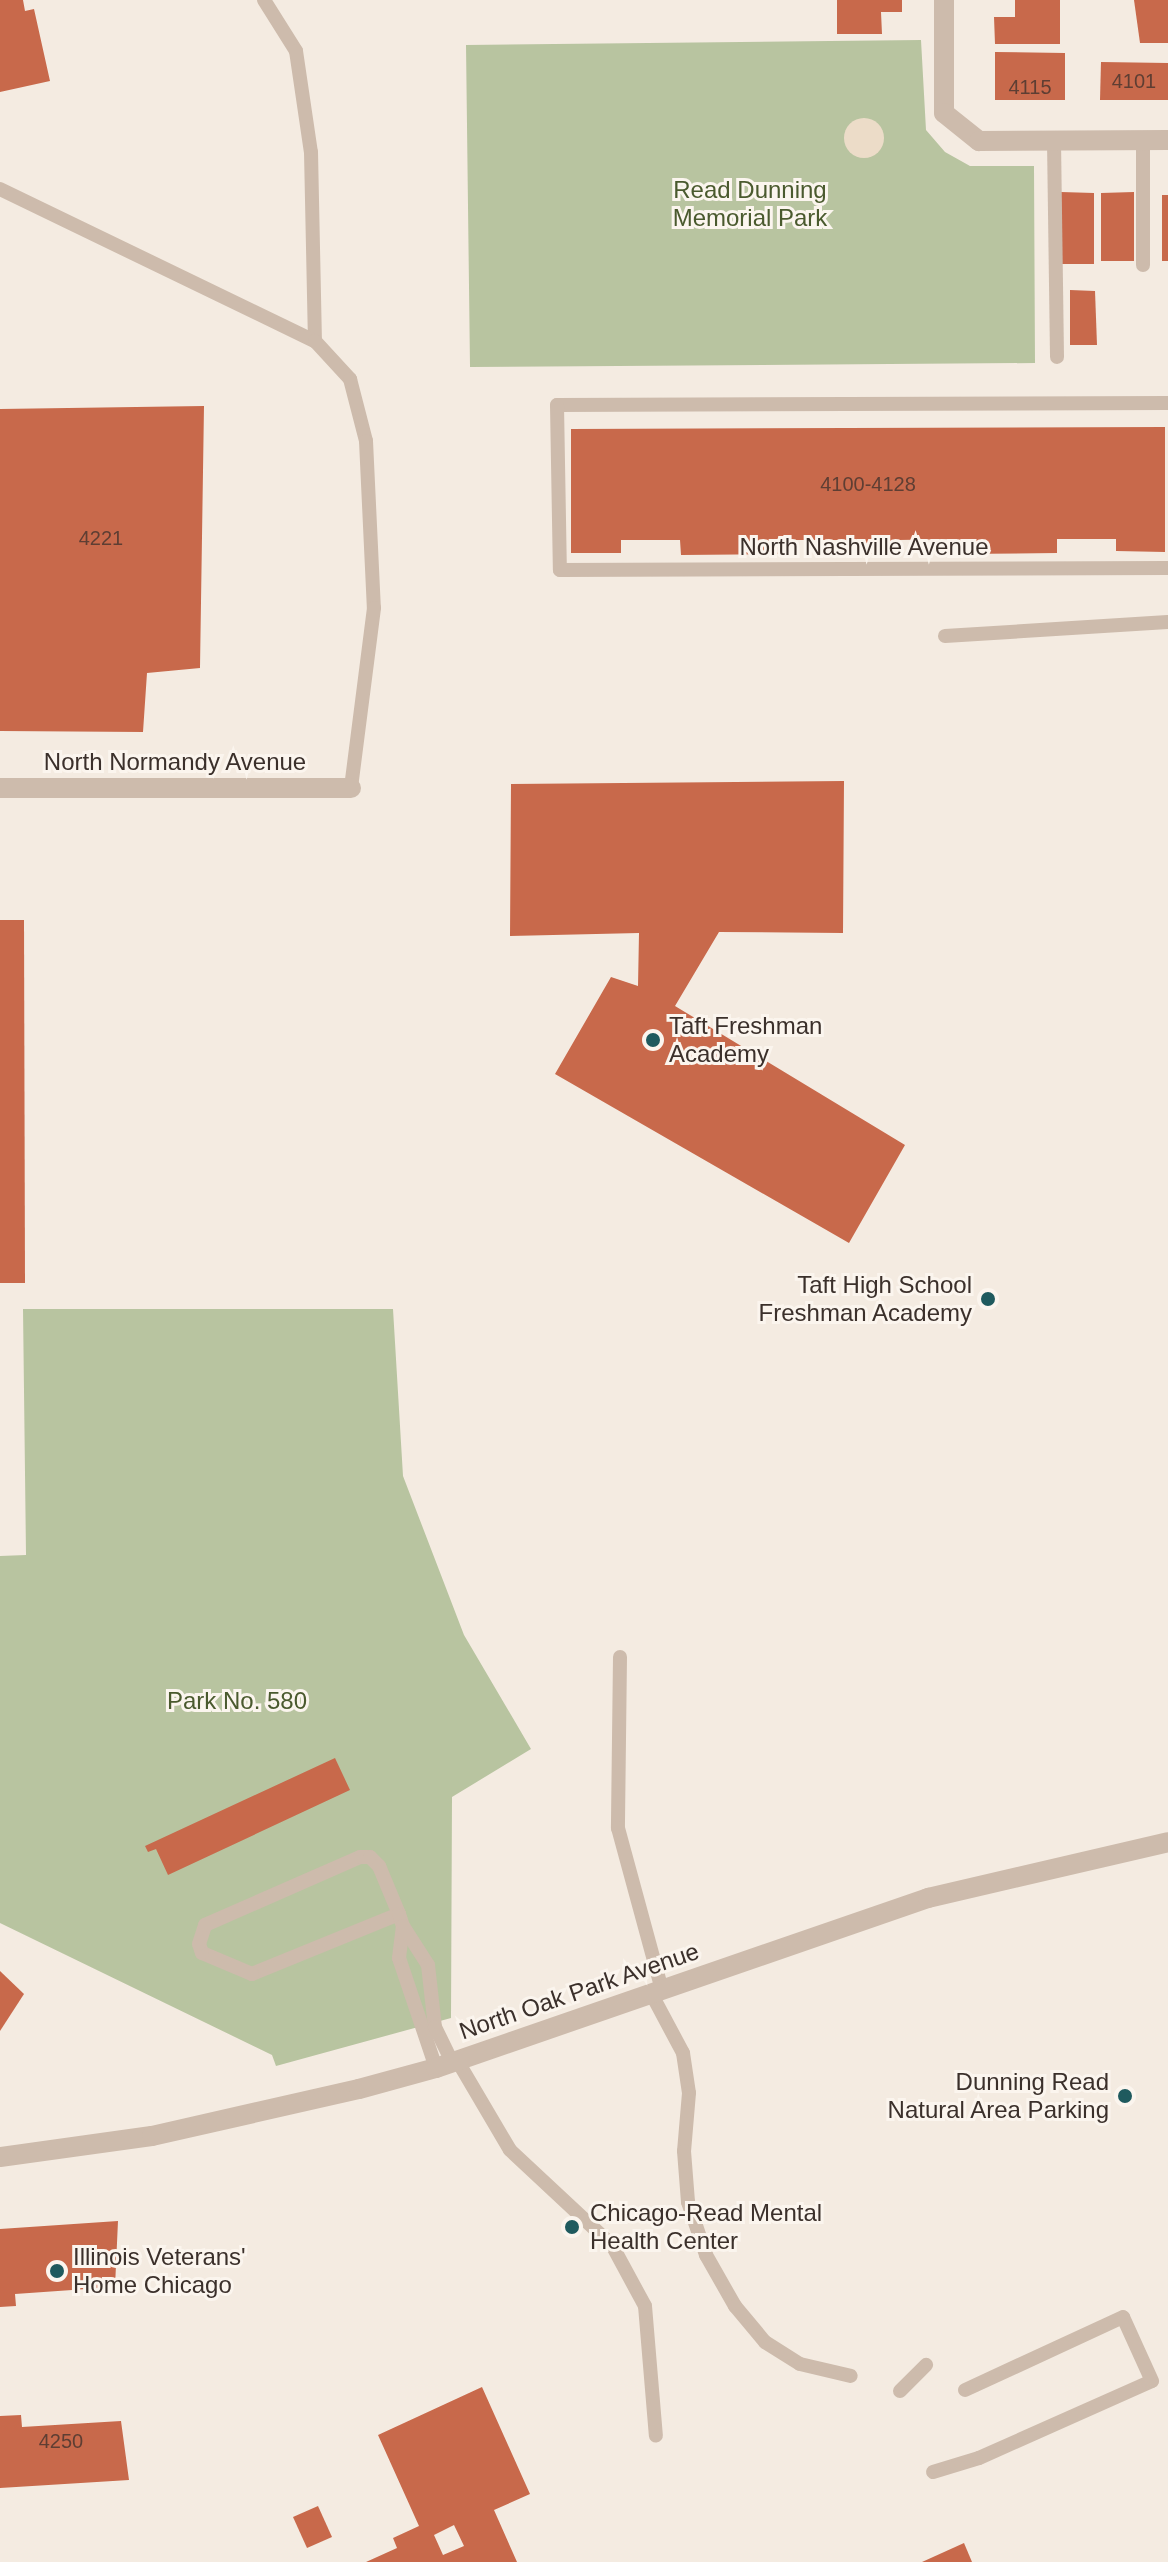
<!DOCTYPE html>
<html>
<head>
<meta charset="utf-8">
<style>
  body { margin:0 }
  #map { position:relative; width:1168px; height:2562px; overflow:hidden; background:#f4ebe1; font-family:Helvetica,sans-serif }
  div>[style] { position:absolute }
  .green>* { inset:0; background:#b8c4a0 }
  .plaza>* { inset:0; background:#ecdcc8 }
  .round { border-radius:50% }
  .building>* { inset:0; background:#c8694b }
  .service>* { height:14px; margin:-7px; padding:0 7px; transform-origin:7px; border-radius:7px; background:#cdbbac }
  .minor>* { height:20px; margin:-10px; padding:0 10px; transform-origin:10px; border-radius:10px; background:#cdbbac }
  .tertiary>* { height:20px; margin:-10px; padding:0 10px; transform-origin:10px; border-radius:10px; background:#cdbbac }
  .dots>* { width:22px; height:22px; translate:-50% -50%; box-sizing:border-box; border:4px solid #fbf5ee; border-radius:50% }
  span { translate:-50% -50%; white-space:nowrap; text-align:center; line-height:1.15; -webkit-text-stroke:6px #fbf5ee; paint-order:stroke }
  .number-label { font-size:20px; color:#5e3e33 }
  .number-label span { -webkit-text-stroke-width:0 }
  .park-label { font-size:24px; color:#4a5a2e }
  .street-label { font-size:24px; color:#3b302b }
  .poi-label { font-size:24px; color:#3b302b }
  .left { translate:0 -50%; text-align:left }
  .right { translate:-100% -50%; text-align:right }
</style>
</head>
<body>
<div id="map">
  <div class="green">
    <div style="clip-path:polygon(921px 40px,926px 130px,945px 152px,970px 166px,1034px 166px,1035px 363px,470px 367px,466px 45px)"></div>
    <div style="clip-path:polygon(23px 1309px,393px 1309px,403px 1476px,464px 1635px,531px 1749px,452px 1797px,451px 2018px,276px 2066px,272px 2055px,0 1923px,0 1556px,26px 1555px)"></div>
  </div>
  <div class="plaza">
    <div class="round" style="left:844px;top:118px;width:40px;height:40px"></div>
  </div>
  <div class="building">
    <div style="clip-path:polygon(0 0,23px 0,25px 11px,34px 9px,50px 81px,0 92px)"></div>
    <div style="clip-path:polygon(837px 0,902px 0,902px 12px,881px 12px,882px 34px,837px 34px)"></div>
    <div style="clip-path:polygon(1015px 0,1060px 0,1060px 44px,995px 44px,994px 17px,1015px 17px)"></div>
    <div style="clip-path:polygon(1134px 0,1168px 0,1168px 43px,1140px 43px)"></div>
    <div style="clip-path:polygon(995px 52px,1065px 53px,1065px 100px,995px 100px)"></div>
    <div style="clip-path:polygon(1101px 62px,1168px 63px,1168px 100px,1100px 100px)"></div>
    <div style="clip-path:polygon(1061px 192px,1094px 193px,1094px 264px,1062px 264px)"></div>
    <div style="clip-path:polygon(1134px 192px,1134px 261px,1101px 261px,1101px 193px)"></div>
    <div style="clip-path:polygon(1162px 195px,1168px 195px,1168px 261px,1162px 261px)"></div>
    <div style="clip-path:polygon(1070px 290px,1095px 291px,1097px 345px,1070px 345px)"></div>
    <div style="clip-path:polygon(204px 406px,200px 668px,147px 673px,143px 732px,0 731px,0 409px)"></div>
    <div style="clip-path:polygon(1165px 427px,1165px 552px,1116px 551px,1116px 539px,1057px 539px,1057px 553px,958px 554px,957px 539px,898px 540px,898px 554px,838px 554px,838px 540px,780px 540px,780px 554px,681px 555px,680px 540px,621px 540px,621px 553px,571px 553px,571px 429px)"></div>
    <div style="clip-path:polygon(844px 781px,843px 933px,719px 932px,675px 1006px,905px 1145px,849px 1243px,555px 1074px,611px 977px,638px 986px,639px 933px,510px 936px,511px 784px)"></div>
    <div style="clip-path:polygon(0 920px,24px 920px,25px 1283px,0 1283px)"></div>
    <div style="clip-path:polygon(335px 1758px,350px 1790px,168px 1875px,156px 1849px,148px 1852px,145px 1846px)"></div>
    <div style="clip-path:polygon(0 1971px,24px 1994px,0 2031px)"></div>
    <div style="clip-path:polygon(118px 2221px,115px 2287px,15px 2294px,16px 2306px,0 2307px,0 2229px)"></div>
    <div style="clip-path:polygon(evenodd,482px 2387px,530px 2494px,494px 2510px,517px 2562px,366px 2562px,397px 2548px,393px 2538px,419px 2526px,378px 2435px,482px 2387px,454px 2525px,464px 2546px,443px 2555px,434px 2535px,454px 2525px)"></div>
    <div style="clip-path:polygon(21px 2415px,22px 2427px,121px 2421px,129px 2480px,0 2488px,0 2416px)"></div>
    <div style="clip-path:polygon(318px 2506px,332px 2537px,307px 2548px,293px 2517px)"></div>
    <div style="clip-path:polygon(964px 2543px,972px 2562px,922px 2562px)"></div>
  </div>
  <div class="service">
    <div style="left:264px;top:0;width:60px;rotate:57.9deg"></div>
    <div style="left:296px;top:51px;width:102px;rotate:81.6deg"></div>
    <div style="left:311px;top:152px;width:189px;rotate:88.8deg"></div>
    <div style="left:1054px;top:141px;width:216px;rotate:89.2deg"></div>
    <div style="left:0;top:189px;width:350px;rotate:25.8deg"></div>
    <div style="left:315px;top:341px;width:52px;rotate:47.4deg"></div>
    <div style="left:350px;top:379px;width:64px;rotate:75.5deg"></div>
    <div style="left:366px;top:441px;width:167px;rotate:87.3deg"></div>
    <div style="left:374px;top:608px;width:181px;rotate:97.3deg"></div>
    <div style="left:1143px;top:265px;width:125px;rotate:-90deg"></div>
    <div style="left:1168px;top:403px;width:611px;rotate:179.81deg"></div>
    <div style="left:557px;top:405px;width:165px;rotate:89deg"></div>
    <div style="left:560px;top:570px;width:608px;rotate:-0.19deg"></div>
    <div style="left:945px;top:636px;width:223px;rotate:-3.6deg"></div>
    <div style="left:620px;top:1657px;width:171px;rotate:90.7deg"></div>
    <div style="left:618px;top:1828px;width:168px;rotate:74.8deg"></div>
    <div style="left:399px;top:1914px;width:159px;rotate:157.8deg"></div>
    <div style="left:252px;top:1974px;width:54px;rotate:-157.2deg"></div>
    <div style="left:202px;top:1953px;width:9px;rotate:-108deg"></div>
    <div style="left:199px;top:1944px;width:20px;rotate:-72deg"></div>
    <div style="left:205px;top:1925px;width:169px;rotate:-23.7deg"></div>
    <div style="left:360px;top:1857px;width:10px"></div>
    <div style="left:370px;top:1857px;width:13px;rotate:45deg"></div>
    <div style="left:379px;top:1866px;width:52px;rotate:67.4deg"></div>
    <div style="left:399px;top:1914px;width:13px;rotate:72deg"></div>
    <div style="left:651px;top:1993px;width:68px;rotate:61.9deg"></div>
    <div style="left:683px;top:2053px;width:40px;rotate:81.5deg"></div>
    <div style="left:689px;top:2093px;width:58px;rotate:94.9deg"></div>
    <div style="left:684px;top:2151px;width:51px;rotate:85.5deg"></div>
    <div style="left:688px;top:2202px;width:56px;rotate:71.2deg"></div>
    <div style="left:706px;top:2255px;width:59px;rotate:60.4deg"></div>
    <div style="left:735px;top:2306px;width:47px;rotate:50.2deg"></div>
    <div style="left:765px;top:2342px;width:41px;rotate:32.2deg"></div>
    <div style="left:800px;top:2364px;width:52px;rotate:13.2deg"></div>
    <div style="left:457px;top:2060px;width:104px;rotate:59.5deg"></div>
    <div style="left:510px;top:2150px;width:139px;rotate:43deg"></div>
    <div style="left:612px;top:2245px;width:69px;rotate:61.6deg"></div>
    <div style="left:645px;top:2306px;width:130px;rotate:85.2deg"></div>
    <div style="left:436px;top:2068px;width:116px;rotate:-108.6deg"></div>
    <div style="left:399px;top:1958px;width:32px;rotate:-83deg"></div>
    <div style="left:403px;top:1926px;width:46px;rotate:57.3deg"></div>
    <div style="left:428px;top:1965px;width:62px;rotate:83.6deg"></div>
    <div style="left:435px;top:2027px;width:39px;rotate:64deg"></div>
    <div style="left:900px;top:2391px;width:37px;rotate:-45deg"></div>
    <div style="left:933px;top:2472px;width:48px;rotate:-16.9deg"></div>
    <div style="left:979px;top:2458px;width:189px;rotate:-24deg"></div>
    <div style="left:1152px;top:2381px;width:70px;rotate:-114.4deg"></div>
    <div style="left:1123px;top:2317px;width:174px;rotate:155.2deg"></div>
  </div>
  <div class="minor">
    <div style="left:944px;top:0;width:113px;rotate:90deg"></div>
    <div style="left:944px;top:113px;width:45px;rotate:38.7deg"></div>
    <div style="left:979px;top:141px;width:189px;rotate:-0.3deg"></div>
    <div style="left:0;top:788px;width:351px"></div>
  </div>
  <div class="tertiary">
    <div style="left:0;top:2157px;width:153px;rotate:-7.9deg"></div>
    <div style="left:152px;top:2136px;width:212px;rotate:-12.8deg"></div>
    <div style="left:359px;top:2089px;width:80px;rotate:-15.3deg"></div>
    <div style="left:436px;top:2068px;width:521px;rotate:-19.06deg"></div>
    <div style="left:928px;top:1898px;width:246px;rotate:-13.1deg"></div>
  </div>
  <div class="dots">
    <div style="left:653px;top:1040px;background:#1f5a5e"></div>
    <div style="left:988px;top:1299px;background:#1f5a5e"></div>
    <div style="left:1125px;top:2096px;background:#1f5a5e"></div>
    <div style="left:572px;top:2227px;background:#1f5a5e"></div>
    <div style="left:57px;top:2271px;background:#1f5a5e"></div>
  </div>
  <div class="number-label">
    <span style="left:1134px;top:81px">4101</span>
    <span style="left:1030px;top:87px">4115</span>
    <span style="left:868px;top:484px">4100-4128</span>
    <span style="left:101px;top:538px">4221</span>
    <span style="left:61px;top:2441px">4250</span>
  </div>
  <div class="park-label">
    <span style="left:750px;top:204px">Read Dunning<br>Memorial Park</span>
    <span style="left:237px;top:1701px">Park No. 580</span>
  </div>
  <div class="street-label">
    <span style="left:864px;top:547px">North Nashville Avenue</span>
    <span style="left:175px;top:762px">North Normandy Avenue</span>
    <span style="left:579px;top:1991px;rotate:-19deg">North Oak Park Avenue</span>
  </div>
  <div class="poi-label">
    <span class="left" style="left:669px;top:1040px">Taft Freshman<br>Academy</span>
    <span class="right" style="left:972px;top:1299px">Taft High School<br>Freshman Academy</span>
    <span class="right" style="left:1109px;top:2096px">Dunning Read<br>Natural Area Parking</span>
    <span class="left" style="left:590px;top:2227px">Chicago-Read Mental<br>Health Center</span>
    <span class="left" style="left:73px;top:2271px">Illinois Veterans'<br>Home Chicago</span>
  </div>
</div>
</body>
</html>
